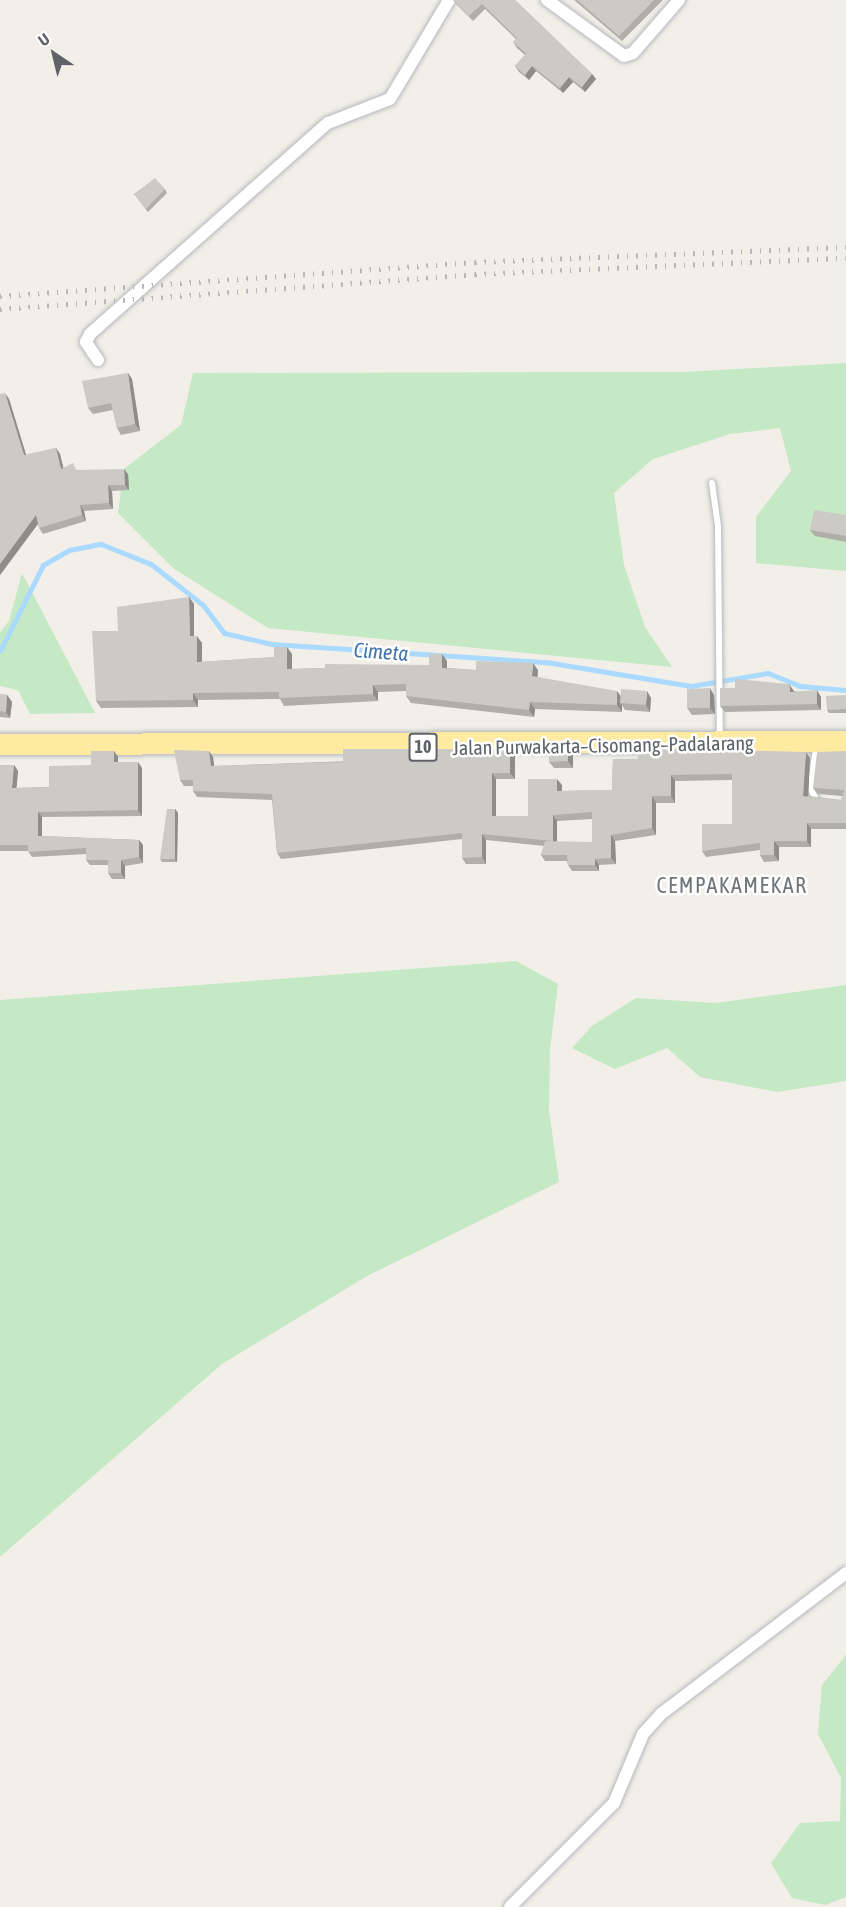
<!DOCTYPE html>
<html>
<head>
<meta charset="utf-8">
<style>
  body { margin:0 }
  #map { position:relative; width:846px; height:1907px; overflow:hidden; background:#f1efe8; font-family:"Asap Condensed",sans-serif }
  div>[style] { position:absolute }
  .green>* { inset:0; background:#c5e8c5 }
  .stream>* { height:5px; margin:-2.5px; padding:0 2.5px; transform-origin:2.5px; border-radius:2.5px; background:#aadaff }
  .roads { filter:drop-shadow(0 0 2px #b5b8bc) drop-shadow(0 0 2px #b5b8bc) }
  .service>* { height:6px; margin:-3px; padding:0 3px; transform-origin:3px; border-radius:3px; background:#fff }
  .minor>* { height:12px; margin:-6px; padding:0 6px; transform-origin:6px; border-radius:6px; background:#fff }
  .trunk>* { height:21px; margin:-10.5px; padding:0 10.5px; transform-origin:10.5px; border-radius:10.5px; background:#feeaa1 }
  .rail>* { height:4.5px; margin-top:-2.25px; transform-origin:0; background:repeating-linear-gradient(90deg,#b6b7b8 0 1.5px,transparent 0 9.5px) }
  .wall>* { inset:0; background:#afaea9 }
  .shaded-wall>* { inset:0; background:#8f8d8a }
  .building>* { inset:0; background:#cccac5 }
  span { translate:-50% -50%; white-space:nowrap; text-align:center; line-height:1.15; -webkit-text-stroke:5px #fff; paint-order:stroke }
  .shield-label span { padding:2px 4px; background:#fff; border:2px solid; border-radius:4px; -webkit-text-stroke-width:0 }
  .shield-label { font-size:18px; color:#5f6368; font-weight:700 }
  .street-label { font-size:20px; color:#5f6368 }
  .water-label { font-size:21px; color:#4174aa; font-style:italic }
  .quarter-label { font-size:22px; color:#70757a; letter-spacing:1.5px }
  .north { position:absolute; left:24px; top:24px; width:60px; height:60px; -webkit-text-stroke:4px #fff; paint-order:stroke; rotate:325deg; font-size:16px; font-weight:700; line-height:24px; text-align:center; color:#5f6368 }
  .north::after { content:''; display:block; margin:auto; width:21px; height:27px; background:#5f6368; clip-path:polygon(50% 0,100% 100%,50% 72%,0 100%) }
</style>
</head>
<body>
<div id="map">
  <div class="green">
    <div style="clip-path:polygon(846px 363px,846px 571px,756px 563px,756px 517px,791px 471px,780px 428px,730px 434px,653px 459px,614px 493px,624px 565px,645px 627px,672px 667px,268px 628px,173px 568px,118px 513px,124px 469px,181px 425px,193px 373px,683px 372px)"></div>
    <div style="clip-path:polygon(22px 573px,95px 713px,30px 714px,18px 690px,0 686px,0 632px,9px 621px)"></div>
    <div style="clip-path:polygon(516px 961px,558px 984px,550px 1049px,549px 1110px,559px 1182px,367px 1276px,222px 1364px,0 1557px,0 1000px)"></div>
    <div style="clip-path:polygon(846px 985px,846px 1081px,777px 1092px,700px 1077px,667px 1048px,615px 1069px,572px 1048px,592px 1026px,636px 998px,716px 1003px)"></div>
    <div style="clip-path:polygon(846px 1655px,846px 1897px,825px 1905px,792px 1898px,771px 1863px,800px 1823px,840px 1821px,841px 1778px,818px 1734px,822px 1685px)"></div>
  </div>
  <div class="stream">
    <div style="left:0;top:651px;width:96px;rotate:-63.4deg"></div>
    <div style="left:43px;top:565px;width:30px;rotate:-30deg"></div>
    <div style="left:69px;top:550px;width:33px;rotate:-11deg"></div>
    <div style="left:101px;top:544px;width:54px;rotate:21.8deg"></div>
    <div style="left:151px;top:564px;width:66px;rotate:38.3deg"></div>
    <div style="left:203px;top:605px;width:35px;rotate:53deg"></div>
    <div style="left:224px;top:633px;width:49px;rotate:12.9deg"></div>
    <div style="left:272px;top:644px;width:275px;rotate:3.8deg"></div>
    <div style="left:546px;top:662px;width:147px;rotate:9.4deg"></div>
    <div style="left:691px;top:686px;width:78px;rotate:-9.6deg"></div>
    <div style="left:768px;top:673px;width:35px;rotate:22deg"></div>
    <div style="left:800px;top:686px;width:46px;rotate:5deg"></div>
  </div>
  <div class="roads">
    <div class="service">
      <div style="left:712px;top:483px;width:43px;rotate:82.1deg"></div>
      <div style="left:718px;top:526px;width:211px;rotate:89.5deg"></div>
      <div style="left:817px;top:801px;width:15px;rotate:-118deg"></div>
      <div style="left:810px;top:788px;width:46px;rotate:-81.2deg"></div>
    </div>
    <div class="minor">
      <div style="left:547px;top:0;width:95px;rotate:36deg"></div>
      <div style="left:624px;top:56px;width:9px;rotate:-18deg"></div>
      <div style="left:633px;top:53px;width:70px;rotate:-49deg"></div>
      <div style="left:98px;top:360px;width:22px;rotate:-124deg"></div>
      <div style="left:86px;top:342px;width:9px;rotate:-63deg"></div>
      <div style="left:90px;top:334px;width:318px;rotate:-41.6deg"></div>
      <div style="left:328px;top:123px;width:66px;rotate:-21.2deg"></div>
      <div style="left:390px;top:99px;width:115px;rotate:-59.2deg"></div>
      <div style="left:510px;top:1907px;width:147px;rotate:-45deg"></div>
      <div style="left:614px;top:1803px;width:75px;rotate:-67.2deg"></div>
      <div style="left:643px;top:1734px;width:27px;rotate:-48deg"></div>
      <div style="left:661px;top:1714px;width:233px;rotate:-37.3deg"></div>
    </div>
    <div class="trunk">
      <div style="left:0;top:744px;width:846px;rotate:-0.2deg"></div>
    </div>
  </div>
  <div class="rail">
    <div style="left:0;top:296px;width:476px;rotate:-4.1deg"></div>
    <div style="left:475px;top:262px;width:371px;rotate:-2.3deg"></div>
    <div style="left:0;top:309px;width:476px;rotate:-4.2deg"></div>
    <div style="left:475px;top:274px;width:371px;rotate:-2.5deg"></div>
  </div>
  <div class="wall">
    <div style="clip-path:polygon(453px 0,515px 0,592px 74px,596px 79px,585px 92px,573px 82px,563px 93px,536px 71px,529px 80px,519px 72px,515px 66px,525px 55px,517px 48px,513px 42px,516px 39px,485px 9px,473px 21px,456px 4px)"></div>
    <div style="clip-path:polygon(574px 0,663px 0,622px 41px)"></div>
    <div style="clip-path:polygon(165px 189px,167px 193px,148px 212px,134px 194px)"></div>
    <div style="clip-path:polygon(128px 373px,132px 379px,140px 431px,121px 435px,117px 428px,113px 410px,93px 414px,88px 408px)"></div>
    <div style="clip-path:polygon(0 394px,9px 399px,26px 455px,56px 448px,60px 454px,63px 468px,77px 470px,128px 474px,129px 490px,112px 491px,113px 509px,84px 511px,86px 521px,43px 534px,39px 528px,38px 524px,0 575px)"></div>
    <div style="clip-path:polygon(846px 515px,846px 542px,815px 536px,810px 530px)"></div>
    <div style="clip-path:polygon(189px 597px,194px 604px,194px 636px,202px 643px,202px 662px,274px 657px,292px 654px,292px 669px,429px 665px,447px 661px,447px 668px,476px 670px,538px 670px,537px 677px,621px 696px,651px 698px,650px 712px,625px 710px,622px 705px,622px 712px,535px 709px,534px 717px,411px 703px,406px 696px,406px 691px,378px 692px,378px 701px,284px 706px,280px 699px,198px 700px,198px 707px,101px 708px,96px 701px,118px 631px)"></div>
    <div style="clip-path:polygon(794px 691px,821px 697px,821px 710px,725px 712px,720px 706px)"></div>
    <div style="clip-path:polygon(0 694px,7px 695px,12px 702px,10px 718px,0 717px)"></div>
    <div style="clip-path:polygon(714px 695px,715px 714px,692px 715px,687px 708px)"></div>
    <div style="clip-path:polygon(846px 695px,846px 713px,829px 713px,827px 710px)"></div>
    <div style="clip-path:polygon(568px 748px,573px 755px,573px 768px,554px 768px,549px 762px)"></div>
    <div style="clip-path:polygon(114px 751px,118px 757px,118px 762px,142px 768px,142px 816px,42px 817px,42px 836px,139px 840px,143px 845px,143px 863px,125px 866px,125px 879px,112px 879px,108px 873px,108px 865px,90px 865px,86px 860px,86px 854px,32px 857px,28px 851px,0 851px,0 765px,14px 765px,18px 771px,16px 788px,49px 787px,91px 765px)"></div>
    <div style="clip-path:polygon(evenodd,209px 751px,213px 757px,214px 766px,515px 755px,515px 779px,496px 779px,496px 816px,528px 816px,562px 785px,562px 791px,612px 790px,613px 759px,810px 758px,808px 796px,841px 800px,842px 796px,818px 794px,813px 788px,846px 751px,846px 829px,811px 829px,811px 847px,779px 847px,779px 861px,764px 862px,760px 855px,760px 850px,706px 857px,702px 851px,732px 824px,732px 780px,675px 781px,675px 803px,656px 803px,656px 835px,615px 841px,616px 864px,599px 865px,599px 871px,572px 871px,568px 865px,567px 861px,545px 861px,541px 855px,544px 846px,486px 840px,486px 864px,466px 864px,462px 858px,462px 839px,281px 859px,277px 853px,272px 800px,197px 797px,193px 791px,193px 786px,184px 786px,180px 780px,209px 751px,592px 819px,592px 842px,557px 842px,557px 821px,592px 819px)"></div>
    <div style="clip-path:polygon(175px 809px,178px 813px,177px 862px,162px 862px,160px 859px)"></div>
  </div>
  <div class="shaded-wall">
    <div style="clip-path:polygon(532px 66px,536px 71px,529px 80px,525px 75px)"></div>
    <div style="clip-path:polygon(592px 74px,596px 79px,585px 92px,582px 87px)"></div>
    <div style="clip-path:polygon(569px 77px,573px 82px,563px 93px,560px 88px)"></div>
    <div style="clip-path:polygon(128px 373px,132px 379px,140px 431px,135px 424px)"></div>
    <div style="clip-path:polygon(5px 393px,9px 399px,28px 461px,24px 455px)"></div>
    <div style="clip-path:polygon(56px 448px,60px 454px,65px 474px,61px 469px)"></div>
    <div style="clip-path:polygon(124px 469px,128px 474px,129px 490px,125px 485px)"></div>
    <div style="clip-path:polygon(108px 485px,112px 491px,113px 509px,109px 503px)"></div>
    <div style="clip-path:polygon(80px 505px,84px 511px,86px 521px,82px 515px)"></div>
    <div style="clip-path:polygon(36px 515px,40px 521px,0 575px,0 564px)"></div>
    <div style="clip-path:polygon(189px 597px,194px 604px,194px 643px,190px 636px)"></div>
    <div style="clip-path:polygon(197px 636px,202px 643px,202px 669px,197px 662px)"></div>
    <div style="clip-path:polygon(287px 647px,292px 654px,292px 676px,287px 669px)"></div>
    <div style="clip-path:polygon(442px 654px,447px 661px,447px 675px,442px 668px)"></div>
    <div style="clip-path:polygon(533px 663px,538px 670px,537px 683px,532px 676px)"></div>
    <div style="clip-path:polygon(789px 684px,794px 691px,794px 698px,790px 692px)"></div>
    <div style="clip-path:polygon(373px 685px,378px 692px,378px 701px,373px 694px)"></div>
    <div style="clip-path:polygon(710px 688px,714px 695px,715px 714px,710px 708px)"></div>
    <div style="clip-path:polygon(817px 690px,821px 697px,821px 710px,817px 704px)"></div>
    <div style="clip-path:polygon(617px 691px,622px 698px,620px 703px,622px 705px,622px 712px,617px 705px)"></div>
    <div style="clip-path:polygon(647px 691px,651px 698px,650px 712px,646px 705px)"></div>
    <div style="clip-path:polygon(193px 693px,198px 700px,198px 707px,193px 700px)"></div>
    <div style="clip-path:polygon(7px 695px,12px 702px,10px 718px,6px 712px)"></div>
    <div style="clip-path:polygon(530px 702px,535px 709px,534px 717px,529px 710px)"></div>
    <div style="clip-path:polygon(568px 748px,573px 755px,573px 768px,568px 761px)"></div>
    <div style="clip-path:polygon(510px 749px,515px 755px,515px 779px,510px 773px)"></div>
    <div style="clip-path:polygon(114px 751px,118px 757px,118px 768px,114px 762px)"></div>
    <div style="clip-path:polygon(209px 751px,213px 757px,215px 773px,211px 766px)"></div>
    <div style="clip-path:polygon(806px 752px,810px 758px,808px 802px,803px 796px)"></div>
    <div style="clip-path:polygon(138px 762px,142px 768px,142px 816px,138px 810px)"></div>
    <div style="clip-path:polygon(14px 765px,18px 771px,16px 794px,12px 788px)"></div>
    <div style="clip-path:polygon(492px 773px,496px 779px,496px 822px,492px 816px)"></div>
    <div style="clip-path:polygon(671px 775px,675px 781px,675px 803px,671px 796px)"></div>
    <div style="clip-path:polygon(557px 779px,562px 785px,562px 797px,557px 791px)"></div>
    <div style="clip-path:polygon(652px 796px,656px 803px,656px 835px,652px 828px)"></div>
    <div style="clip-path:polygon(175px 809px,178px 813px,177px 862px,175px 859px)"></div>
    <div style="clip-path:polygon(38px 812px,42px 817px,42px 841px,38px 836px)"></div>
    <div style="clip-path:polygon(553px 815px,557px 821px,557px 847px,553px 841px)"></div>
    <div style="clip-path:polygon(807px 823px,811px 829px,811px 847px,807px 841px)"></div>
    <div style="clip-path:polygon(482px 834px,486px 840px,486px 864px,482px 857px)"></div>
    <div style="clip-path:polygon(611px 835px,615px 841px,616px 864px,611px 858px)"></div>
    <div style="clip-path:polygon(139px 840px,143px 845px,143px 863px,139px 857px)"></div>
    <div style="clip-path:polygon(774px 841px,779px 847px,779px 861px,774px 855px)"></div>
    <div style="clip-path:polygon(595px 859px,599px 865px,599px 871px,595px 865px)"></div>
    <div style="clip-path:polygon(121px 860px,125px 866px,125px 879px,121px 873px)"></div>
  </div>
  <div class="building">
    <div style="clip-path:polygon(453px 0,515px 0,592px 74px,582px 87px,569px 77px,560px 88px,532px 66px,525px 75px,515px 66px,526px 53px,513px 42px,517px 38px,482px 4px,469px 16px)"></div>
    <div style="clip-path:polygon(577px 0,654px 0,619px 36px)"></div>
    <div style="clip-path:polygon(155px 178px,165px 189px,146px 209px,134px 194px)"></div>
    <div style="clip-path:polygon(128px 373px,135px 424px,117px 428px,111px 403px,88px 408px,82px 381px)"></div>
    <div style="clip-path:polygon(5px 393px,24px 455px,56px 448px,61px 469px,73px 463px,76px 470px,124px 469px,125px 485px,108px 485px,109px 503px,80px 505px,82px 515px,39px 528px,36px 515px,0 564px,0 394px)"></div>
    <div style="clip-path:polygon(814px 510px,846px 515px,846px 536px,810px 530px)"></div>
    <div style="clip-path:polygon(189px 597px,190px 636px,197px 636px,197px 662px,274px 657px,274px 647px,287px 647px,287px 669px,325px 668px,325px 664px,429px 665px,429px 654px,442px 654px,442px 668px,476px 670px,476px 661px,533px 663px,532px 676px,617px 691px,617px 705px,530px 702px,529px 710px,406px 696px,406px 684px,373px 685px,373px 694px,279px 698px,279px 692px,193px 693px,193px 700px,96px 701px,92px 631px,118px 631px,117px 607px)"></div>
    <div style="clip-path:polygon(735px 679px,789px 684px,790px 692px,817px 690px,817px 704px,720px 706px,720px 688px,735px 688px)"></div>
    <div style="clip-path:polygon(710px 688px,710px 708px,687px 708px,687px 689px)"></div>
    <div style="clip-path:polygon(621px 689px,647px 691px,646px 705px,620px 703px)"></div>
    <div style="clip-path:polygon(0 694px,7px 695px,6px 712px,0 711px)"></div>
    <div style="clip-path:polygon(846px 695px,846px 709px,827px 710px,826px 696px)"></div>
    <div style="clip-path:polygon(549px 748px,568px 748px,568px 761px,549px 762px)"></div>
    <div style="clip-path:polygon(638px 748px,806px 752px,803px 796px,841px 800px,844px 790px,813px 788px,817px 752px,846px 751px,846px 823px,807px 823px,807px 841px,774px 841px,774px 855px,760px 855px,760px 843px,702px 851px,702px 824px,732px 824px,732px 774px,671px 775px,671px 796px,652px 796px,652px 828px,611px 835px,611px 858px,595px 859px,595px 865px,568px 865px,567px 855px,541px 855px,545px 841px,592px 842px,592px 812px,553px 815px,553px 841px,482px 834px,482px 857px,462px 858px,462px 833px,277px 853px,272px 794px,193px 791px,193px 780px,180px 780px,174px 750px,209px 751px,211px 766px,343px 762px,343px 749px,510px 749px,510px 773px,492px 773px,492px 816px,528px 816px,528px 779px,557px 779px,557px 791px,612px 790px,613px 759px,638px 759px)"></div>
    <div style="clip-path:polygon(91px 751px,114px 751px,114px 762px,138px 762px,138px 810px,38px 812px,38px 836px,139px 840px,139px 857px,121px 860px,121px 873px,108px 873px,108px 860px,86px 860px,86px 848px,28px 852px,28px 845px,0 845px,0 765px,14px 765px,12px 788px,49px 787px,49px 766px,91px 765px)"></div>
    <div style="clip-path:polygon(167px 809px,175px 809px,175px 859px,160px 859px)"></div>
  </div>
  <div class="shield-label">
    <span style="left:423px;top:747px">10</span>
  </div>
  <div class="street-label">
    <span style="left:603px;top:745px;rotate:-1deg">Jalan Purwakarta–Cisomang–Padalarang</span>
  </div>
  <div class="water-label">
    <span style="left:381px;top:651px;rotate:4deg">Cimeta</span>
  </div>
  <div class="quarter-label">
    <span style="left:732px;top:886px">CEMPAKAMEKAR</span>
  </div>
  <div class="north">U</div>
</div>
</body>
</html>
